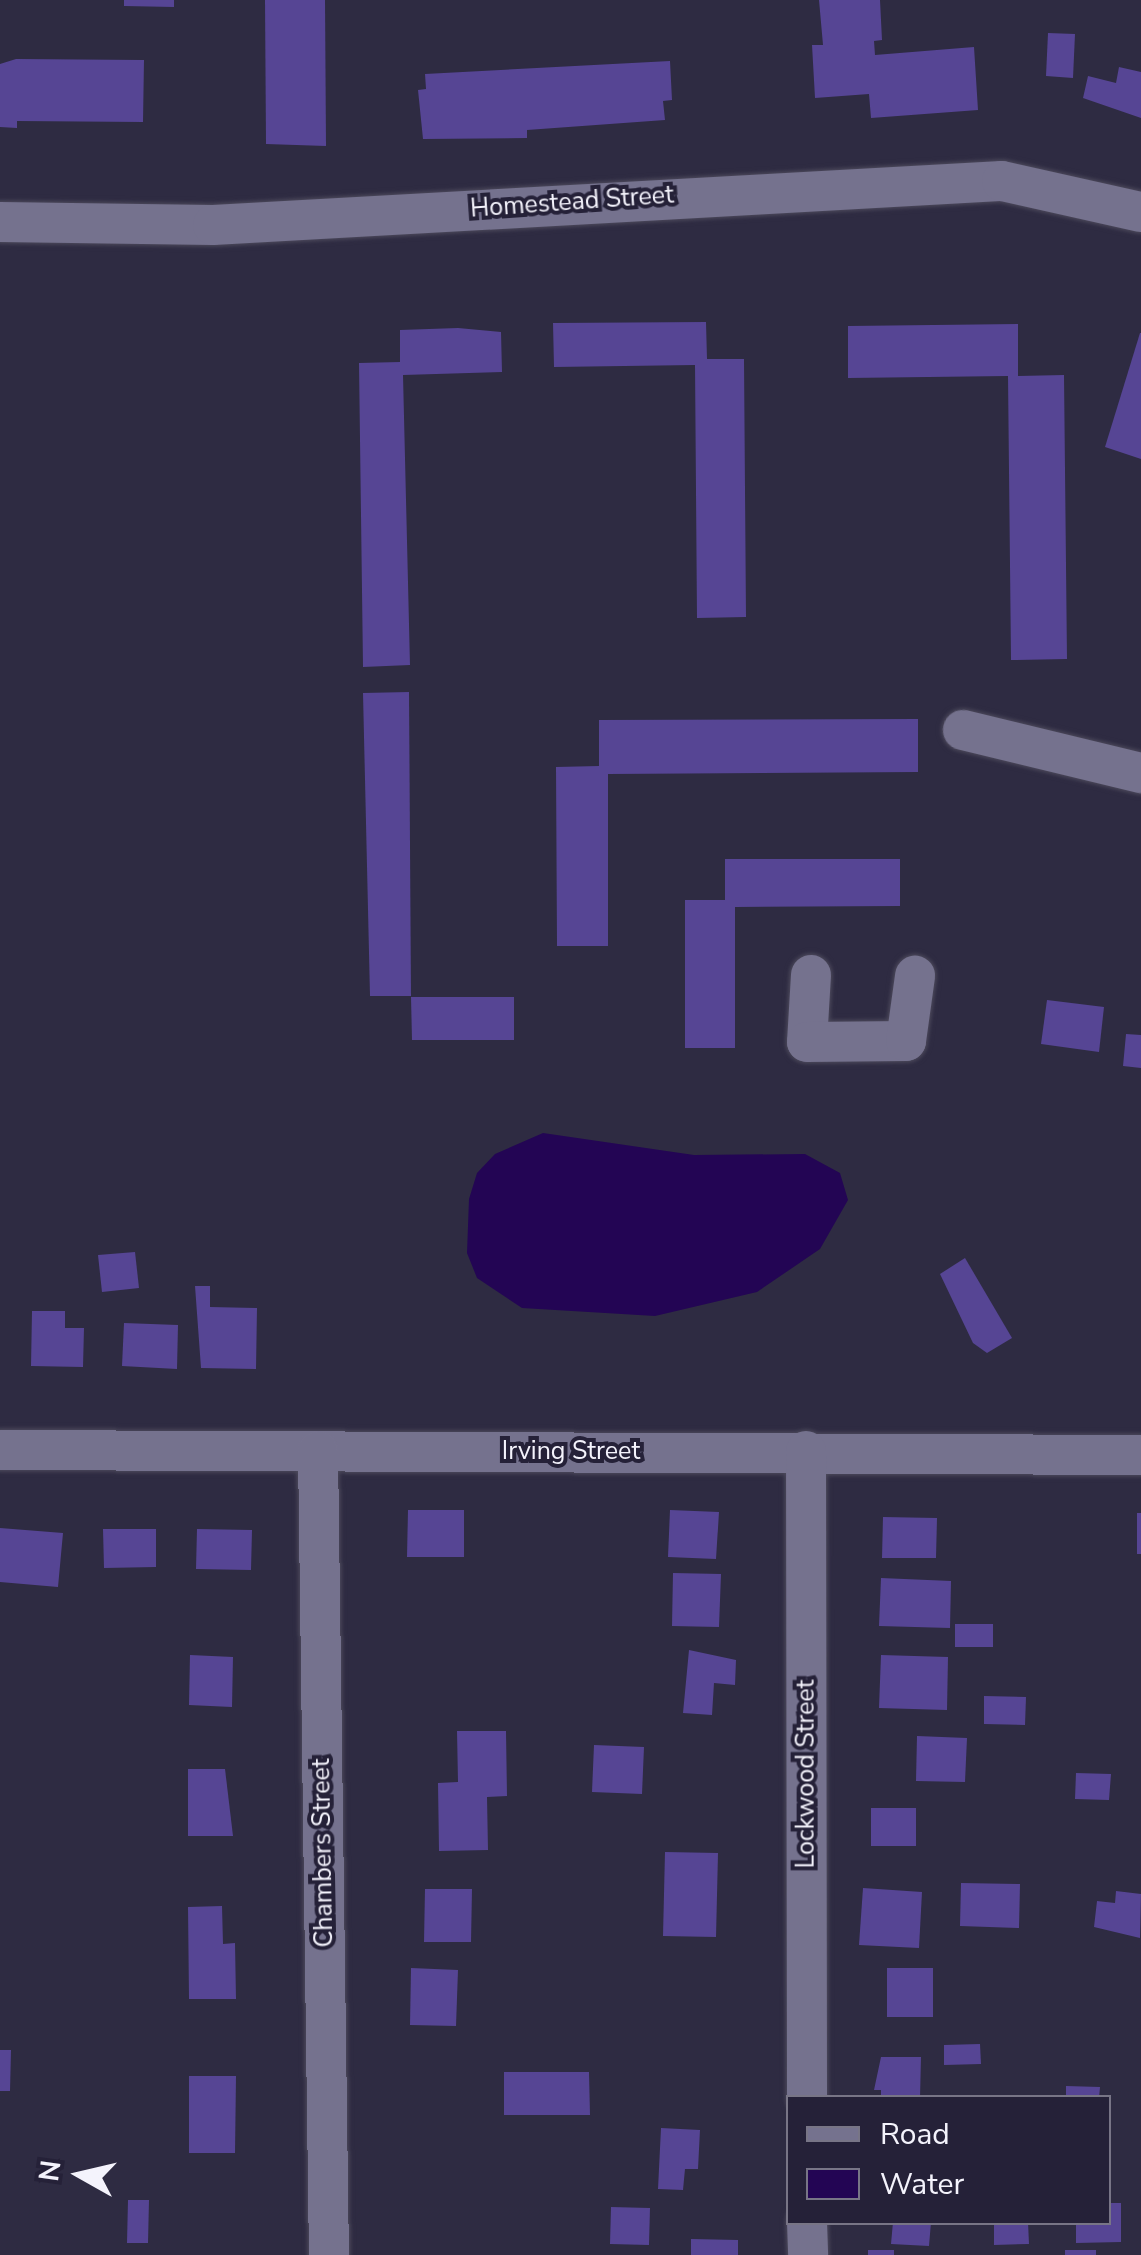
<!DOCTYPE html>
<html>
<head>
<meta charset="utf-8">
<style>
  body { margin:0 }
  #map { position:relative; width:1141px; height:2255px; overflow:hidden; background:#2e2b42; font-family:"Nunito Sans",sans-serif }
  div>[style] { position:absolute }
  .water>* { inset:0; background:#230554 }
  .building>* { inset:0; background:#564594 }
  .roads { filter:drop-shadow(0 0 2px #4c495b) drop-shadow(0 0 2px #4c495b) }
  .minor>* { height:40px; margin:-20px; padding:0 20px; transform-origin:20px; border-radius:20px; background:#75728e }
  span { translate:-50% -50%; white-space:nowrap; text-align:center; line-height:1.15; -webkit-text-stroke:8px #252138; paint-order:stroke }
  .street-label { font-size:25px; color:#f4f3fc }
  .legend { position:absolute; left:786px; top:2095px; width:325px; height:130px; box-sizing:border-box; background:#252138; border:2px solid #787586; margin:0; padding:12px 18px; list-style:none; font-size:30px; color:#f4f3fc }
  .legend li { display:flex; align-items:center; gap:20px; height:50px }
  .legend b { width:50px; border:2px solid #787586 }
  .north { position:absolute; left:30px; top:2125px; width:100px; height:100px; -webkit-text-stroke:8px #252138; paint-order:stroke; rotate:278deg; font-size:28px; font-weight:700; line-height:40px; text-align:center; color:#f4f3fc }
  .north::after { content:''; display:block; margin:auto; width:35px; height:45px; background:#f4f3fc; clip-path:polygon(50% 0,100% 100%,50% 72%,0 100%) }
</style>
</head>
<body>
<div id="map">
  <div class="water">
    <div style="clip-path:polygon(543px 1133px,694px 1155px,805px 1154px,840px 1173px,848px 1200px,820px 1249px,757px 1292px,655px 1316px,522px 1308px,477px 1278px,467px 1253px,469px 1199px,477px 1173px,495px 1154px)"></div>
  </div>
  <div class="building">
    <div style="clip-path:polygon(124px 0,174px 0,174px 7px,124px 6px)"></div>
    <div style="clip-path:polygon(265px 0,325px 0,326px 146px,266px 144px)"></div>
    <div style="clip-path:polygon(819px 0,880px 0,882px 40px,874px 41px,875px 55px,974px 47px,978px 110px,871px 118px,869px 94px,815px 98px,812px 45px,823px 45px)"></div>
    <div style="clip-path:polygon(1048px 33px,1075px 34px,1073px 78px,1046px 76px)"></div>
    <div style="clip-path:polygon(16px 59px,144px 60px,143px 122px,17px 121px,17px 128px,0 127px,0 64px)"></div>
    <div style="clip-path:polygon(670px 61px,672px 100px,663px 101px,665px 120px,527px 130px,527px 138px,423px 139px,418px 90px,426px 89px,425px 74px)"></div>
    <div style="clip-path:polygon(1119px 67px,1141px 72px,1141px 118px,1083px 98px,1088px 76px,1116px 83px)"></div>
    <div style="clip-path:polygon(706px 322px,707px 359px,744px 359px,746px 617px,697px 618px,695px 365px,554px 367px,553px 323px)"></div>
    <div style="clip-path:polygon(1018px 324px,1018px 376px,1064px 375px,1067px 659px,1011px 660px,1008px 376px,848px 378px,848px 326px)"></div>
    <div style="clip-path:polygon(458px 328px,501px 332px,502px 372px,403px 375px,410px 665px,363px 667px,359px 363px,400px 362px,400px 330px)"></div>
    <div style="clip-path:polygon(1140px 333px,1141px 333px,1141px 459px,1105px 447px)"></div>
    <div style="clip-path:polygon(409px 692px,411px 996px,370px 996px,363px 693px)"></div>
    <div style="clip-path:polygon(918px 719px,918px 772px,608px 774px,608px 946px,557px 946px,556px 767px,599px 766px,599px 720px)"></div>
    <div style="clip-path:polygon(725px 859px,900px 859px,900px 906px,735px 907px,735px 1048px,685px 1048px,685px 900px,725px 900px)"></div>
    <div style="clip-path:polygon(411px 997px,514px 997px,514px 1040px,412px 1040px)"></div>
    <div style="clip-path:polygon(1047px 1000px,1104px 1007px,1099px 1052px,1041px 1044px)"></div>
    <div style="clip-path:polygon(1126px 1034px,1141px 1035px,1141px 1068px,1123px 1066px)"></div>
    <div style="clip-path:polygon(135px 1252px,139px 1288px,102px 1292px,98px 1255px)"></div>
    <div style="clip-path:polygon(965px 1258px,1012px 1338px,987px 1353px,973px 1343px,940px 1274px)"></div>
    <div style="clip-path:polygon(195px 1286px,210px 1286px,210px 1307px,257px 1308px,256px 1369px,201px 1368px)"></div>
    <div style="clip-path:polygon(32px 1311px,65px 1311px,65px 1328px,84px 1328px,83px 1367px,31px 1366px)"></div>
    <div style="clip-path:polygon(124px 1323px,178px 1325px,177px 1369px,122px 1366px)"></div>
    <div style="clip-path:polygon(408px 1510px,464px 1510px,464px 1557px,407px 1557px)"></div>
    <div style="clip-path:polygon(670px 1510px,719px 1512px,716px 1559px,668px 1557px)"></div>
    <div style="clip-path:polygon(1137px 1513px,1141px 1513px,1141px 1554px,1137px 1554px)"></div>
    <div style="clip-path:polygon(883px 1517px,937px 1518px,936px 1558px,882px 1558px)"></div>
    <div style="clip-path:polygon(0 1528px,63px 1533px,58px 1587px,0 1582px)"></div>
    <div style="clip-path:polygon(103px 1529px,156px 1529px,156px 1567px,104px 1568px)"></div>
    <div style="clip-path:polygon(197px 1529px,252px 1530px,251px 1570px,196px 1569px)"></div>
    <div style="clip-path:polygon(673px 1573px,721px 1574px,719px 1627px,672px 1626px)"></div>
    <div style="clip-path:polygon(881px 1578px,951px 1581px,950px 1628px,879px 1626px)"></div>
    <div style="clip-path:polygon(955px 1624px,993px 1624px,993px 1647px,955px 1647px)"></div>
    <div style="clip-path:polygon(689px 1650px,736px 1660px,735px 1685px,714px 1683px,712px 1715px,683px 1713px)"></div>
    <div style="clip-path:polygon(190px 1655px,233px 1657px,232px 1707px,189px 1705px)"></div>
    <div style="clip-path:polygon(881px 1655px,948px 1657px,947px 1710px,879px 1708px)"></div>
    <div style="clip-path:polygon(984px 1696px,1026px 1697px,1025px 1725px,984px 1724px)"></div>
    <div style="clip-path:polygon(457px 1731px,506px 1731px,507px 1796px,487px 1797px,488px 1850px,439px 1851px,438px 1783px,458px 1782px)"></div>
    <div style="clip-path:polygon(917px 1736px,967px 1738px,965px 1782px,916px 1781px)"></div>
    <div style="clip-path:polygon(594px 1745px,644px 1747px,642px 1794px,592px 1792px)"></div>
    <div style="clip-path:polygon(188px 1769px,225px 1769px,233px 1836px,188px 1836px)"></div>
    <div style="clip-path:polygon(1076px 1773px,1111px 1774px,1109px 1800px,1075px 1799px)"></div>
    <div style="clip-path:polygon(871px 1808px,916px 1808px,916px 1846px,871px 1846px)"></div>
    <div style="clip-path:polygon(665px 1852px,718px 1853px,716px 1937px,663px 1936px)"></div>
    <div style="clip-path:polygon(961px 1883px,1020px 1884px,1019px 1928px,960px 1926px)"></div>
    <div style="clip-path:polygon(863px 1888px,922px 1892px,919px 1948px,859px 1945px)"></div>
    <div style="clip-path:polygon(425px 1889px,472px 1889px,471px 1942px,424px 1942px)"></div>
    <div style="clip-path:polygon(1116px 1891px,1141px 1894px,1140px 1938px,1094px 1927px,1097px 1901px,1115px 1903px)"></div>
    <div style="clip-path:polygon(222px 1906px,223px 1944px,235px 1943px,236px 1999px,189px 1999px,188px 1907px)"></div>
    <div style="clip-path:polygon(411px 1968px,458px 1970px,456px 2026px,410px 2025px)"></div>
    <div style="clip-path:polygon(887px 1968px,933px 1968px,933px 2017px,887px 2017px)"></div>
    <div style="clip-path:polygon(980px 2044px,981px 2064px,944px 2065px,944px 2045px)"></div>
    <div style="clip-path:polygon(0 2050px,11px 2050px,10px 2091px,0 2091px)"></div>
    <div style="clip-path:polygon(881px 2057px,921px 2057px,920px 2098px,881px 2098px,881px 2090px,874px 2090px)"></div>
    <div style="clip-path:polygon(504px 2072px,589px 2072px,590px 2115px,504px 2115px)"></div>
    <div style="clip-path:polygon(189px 2076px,236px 2076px,235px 2153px,189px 2153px)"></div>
    <div style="clip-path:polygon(1066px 2086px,1100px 2087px,1099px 2098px,1066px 2098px)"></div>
    <div style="clip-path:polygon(661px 2128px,700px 2130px,698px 2169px,685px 2169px,683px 2190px,658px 2189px)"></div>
    <div style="clip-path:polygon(128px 2200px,149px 2200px,148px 2243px,127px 2243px)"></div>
    <div style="clip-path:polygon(1108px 2203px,1121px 2203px,1121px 2242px,1076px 2243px,1076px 2222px,1108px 2222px)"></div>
    <div style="clip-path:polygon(611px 2207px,650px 2208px,649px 2245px,610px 2244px)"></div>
    <div style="clip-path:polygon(893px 2222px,931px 2222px,929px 2246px,891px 2244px)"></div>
    <div style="clip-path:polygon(994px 2222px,1028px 2222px,1029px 2244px,994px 2245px)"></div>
    <div style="clip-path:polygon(691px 2239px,738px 2240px,738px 2255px,691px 2255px)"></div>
    <div style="clip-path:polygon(868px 2250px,894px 2250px,894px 2255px,868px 2255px)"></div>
    <div style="clip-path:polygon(1065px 2250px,1096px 2250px,1096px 2255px,1065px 2255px)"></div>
  </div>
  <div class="roads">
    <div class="minor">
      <div style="left:0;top:222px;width:213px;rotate:0.8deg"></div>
      <div style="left:213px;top:225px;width:790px;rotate:-3.19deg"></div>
      <div style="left:1002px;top:181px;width:142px;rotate:12.6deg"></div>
      <div style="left:963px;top:730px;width:183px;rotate:13.6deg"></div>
      <div style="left:811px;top:975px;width:67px;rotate:93.4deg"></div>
      <div style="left:807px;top:1042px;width:99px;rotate:-0.6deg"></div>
      <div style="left:906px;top:1041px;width:66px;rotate:-82.1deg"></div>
      <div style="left:0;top:1450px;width:1141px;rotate:0.25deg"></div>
      <div style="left:318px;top:1451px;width:804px;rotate:89.22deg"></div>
      <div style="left:806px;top:1451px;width:647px;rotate:89.91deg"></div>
      <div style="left:807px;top:2222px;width:33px;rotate:88deg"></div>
    </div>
  </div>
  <div class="street-label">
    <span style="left:572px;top:202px;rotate:-4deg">Homestead Street</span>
    <span style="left:571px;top:1451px">Irving Street</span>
    <span style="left:806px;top:1774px;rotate:-90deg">Lockwood Street</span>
    <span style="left:323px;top:1853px;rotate:-91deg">Chambers Street</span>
  </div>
  <ul class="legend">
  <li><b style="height:12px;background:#75728e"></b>Road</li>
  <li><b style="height:28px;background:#230554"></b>Water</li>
  </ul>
  <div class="north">N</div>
</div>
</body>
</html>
